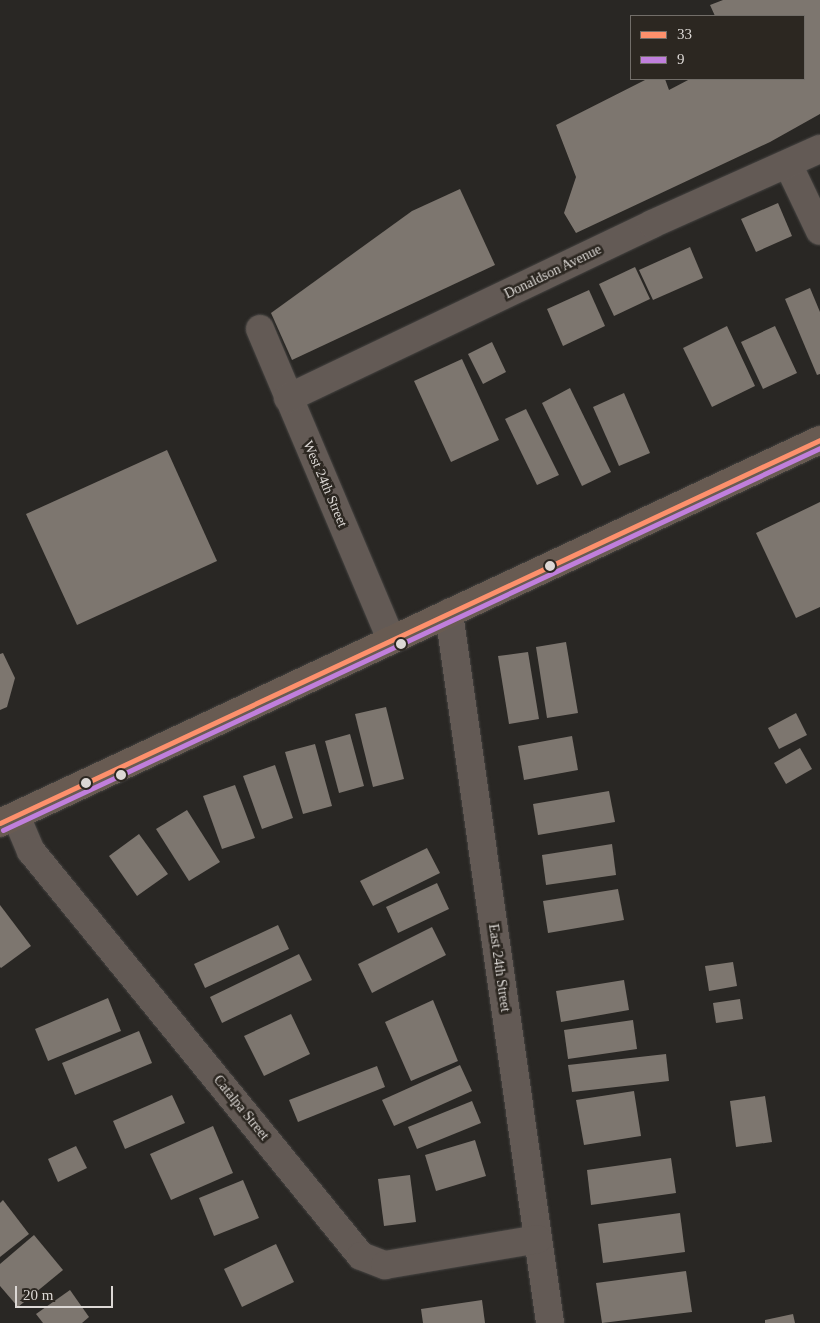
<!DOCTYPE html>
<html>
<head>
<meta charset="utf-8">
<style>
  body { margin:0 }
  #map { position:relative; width:820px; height:1323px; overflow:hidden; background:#292724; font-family:"Times New Roman",serif }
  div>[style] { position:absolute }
  .building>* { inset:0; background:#7d766f }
  .roads { filter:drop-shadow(0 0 1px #454341) drop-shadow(0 0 1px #454341) }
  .street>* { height:28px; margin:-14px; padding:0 14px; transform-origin:14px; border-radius:14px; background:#635a55 }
  .primary>* { height:28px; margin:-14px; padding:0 14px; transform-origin:14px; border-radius:14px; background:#685b52 }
  .bus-1>* { height:5px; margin:-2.5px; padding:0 2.5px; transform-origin:2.5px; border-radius:2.5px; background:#fd906c }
  .bus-2>* { height:5px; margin:-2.5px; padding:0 2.5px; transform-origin:2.5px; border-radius:2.5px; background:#c07fdc }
  .dots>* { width:14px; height:14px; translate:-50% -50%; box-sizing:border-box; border:2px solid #2c2721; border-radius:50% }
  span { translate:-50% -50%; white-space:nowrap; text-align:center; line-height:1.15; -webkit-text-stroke:5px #2c2721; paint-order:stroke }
  .street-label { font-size:14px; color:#dcd8d5 }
  .legend { position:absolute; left:630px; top:15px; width:175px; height:65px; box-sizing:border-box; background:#2c2721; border:1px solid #726e69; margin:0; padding:6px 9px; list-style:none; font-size:15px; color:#dcd8d5 }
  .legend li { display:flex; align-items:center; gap:10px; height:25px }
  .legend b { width:25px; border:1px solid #726e69 }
  .scale { position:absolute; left:15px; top:1286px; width:98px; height:22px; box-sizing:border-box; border:2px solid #dcd8d5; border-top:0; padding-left:6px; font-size:15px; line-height:18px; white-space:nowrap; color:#dcd8d5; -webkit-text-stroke:4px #2c2721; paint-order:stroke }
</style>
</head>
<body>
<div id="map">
  <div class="building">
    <div style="clip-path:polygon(723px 0,820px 0,820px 114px,770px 142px,576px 233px,564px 213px,576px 177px,556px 125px,647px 79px,665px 79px,669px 90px,690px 79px,804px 79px,804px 16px,715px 16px,710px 5px)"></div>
    <div style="clip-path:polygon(460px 189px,495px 265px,292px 360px,271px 313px,412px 211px)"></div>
    <div style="clip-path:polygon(778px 203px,792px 236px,756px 252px,741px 219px)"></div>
    <div style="clip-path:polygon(690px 247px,703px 278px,653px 300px,639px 270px)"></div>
    <div style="clip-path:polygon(635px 267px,650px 299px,614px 316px,599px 284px)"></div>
    <div style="clip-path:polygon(810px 288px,820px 312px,820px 374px,817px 375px,785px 299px)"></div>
    <div style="clip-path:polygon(589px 290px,605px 326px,563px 346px,547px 309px)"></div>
    <div style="clip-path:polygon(727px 326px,755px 386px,712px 407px,683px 348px)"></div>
    <div style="clip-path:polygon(775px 326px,797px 373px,763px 389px,741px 342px)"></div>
    <div style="clip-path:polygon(492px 342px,506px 372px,483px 384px,468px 354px)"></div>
    <div style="clip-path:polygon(462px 359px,499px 440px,451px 462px,414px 381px)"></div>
    <div style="clip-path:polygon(570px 388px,611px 472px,582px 486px,542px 403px)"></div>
    <div style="clip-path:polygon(624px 393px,650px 453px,619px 466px,593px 407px)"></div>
    <div style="clip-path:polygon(526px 409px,559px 475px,537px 485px,505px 419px)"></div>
    <div style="clip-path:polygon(167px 450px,217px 561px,77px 625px,26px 514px)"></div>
    <div style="clip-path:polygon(820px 502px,820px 607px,796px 618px,756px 533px)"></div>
    <div style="clip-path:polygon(566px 642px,578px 713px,547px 718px,536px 647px)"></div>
    <div style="clip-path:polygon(528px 652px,539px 719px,509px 724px,498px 656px)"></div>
    <div style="clip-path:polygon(3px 653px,15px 678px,7px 707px,0 710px,0 654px)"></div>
    <div style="clip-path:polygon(386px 707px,404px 779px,373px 787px,355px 714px)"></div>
    <div style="clip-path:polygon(796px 713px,807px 735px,779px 749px,768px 728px)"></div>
    <div style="clip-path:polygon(350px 734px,364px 786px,339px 793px,325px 741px)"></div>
    <div style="clip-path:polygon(572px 736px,578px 770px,524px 780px,518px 746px)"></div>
    <div style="clip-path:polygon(315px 744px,332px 806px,303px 814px,285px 752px)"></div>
    <div style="clip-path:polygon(800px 748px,812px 769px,786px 784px,774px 763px)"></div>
    <div style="clip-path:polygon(275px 765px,293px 818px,262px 829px,243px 776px)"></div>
    <div style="clip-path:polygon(235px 785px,255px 838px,222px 849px,203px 796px)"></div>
    <div style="clip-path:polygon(609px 791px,615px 822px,538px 835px,533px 804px)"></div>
    <div style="clip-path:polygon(187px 810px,220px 862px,189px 881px,156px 829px)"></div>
    <div style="clip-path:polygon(139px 834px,168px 874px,137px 896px,109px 856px)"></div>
    <div style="clip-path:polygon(612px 844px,616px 875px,546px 885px,542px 855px)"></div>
    <div style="clip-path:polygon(427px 848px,440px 873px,373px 906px,360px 881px)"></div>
    <div style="clip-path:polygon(437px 883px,449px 909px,398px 933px,386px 907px)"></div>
    <div style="clip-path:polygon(618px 889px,624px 920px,548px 933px,543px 901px)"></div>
    <div style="clip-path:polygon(0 905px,31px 946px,1px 968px,0 967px)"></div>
    <div style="clip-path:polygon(278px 925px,289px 949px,205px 988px,194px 964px)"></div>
    <div style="clip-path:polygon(432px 927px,446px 955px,372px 993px,358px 964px)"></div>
    <div style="clip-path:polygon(299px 954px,312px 980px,222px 1023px,210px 997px)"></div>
    <div style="clip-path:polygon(733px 962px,737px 986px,709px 991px,705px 966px)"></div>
    <div style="clip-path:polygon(624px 980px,629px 1010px,561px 1022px,556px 991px)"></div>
    <div style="clip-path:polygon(108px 998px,121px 1031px,48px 1061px,35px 1029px)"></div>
    <div style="clip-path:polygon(740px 999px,743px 1019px,716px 1023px,713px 1003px)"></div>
    <div style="clip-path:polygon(433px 1000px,458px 1061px,411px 1081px,385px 1022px)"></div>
    <div style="clip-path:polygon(291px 1014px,310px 1054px,264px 1076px,244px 1036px)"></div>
    <div style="clip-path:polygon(633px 1020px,637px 1049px,568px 1059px,564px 1030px)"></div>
    <div style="clip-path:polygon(139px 1031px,152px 1063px,75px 1095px,62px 1063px)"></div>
    <div style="clip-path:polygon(666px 1054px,669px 1081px,572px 1092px,568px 1065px)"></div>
    <div style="clip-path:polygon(460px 1065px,472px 1091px,394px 1126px,382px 1100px)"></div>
    <div style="clip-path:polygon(377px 1066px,385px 1087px,298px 1122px,289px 1100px)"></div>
    <div style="clip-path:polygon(634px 1091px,641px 1136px,584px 1145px,576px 1100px)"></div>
    <div style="clip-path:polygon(172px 1095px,185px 1123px,125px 1149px,113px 1121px)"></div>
    <div style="clip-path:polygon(765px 1096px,772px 1142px,736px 1147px,730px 1101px)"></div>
    <div style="clip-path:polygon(472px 1101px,481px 1123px,417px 1149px,408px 1127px)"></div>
    <div style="clip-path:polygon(213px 1126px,233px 1173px,171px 1200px,150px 1154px)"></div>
    <div style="clip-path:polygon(475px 1140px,486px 1176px,436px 1191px,425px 1155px)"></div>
    <div style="clip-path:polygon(76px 1146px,87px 1168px,58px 1182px,48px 1159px)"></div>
    <div style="clip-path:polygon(671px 1158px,676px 1193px,591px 1205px,587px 1170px)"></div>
    <div style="clip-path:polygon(410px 1175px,416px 1222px,384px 1226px,378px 1179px)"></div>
    <div style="clip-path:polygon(243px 1180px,259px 1218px,214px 1236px,199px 1198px)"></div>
    <div style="clip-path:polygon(3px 1200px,29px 1234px,0 1257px,0 1203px)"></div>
    <div style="clip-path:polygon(680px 1213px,685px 1252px,603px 1263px,598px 1224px)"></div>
    <div style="clip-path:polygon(34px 1235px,63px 1270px,18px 1307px,0 1286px,0 1264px)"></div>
    <div style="clip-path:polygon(276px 1244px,294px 1282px,242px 1307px,224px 1269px)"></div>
    <div style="clip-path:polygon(686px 1271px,692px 1312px,602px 1323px,596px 1283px)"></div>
    <div style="clip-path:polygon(70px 1290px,89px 1317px,82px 1323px,43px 1323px,36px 1314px)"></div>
    <div style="clip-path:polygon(482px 1300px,485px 1323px,423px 1323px,421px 1309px)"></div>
    <div style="clip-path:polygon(793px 1314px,795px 1323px,765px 1323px,765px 1320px)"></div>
  </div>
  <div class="roads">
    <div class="street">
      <div style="left:788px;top:164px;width:74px;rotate:64.5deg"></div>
      <div style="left:260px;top:329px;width:337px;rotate:67.1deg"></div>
      <div style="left:288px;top:398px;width:403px;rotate:-25.5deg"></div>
      <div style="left:652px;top:224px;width:184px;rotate:-24.1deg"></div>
      <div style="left:449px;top:613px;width:717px;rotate:81.9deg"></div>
      <div style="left:16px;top:816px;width:38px;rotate:67deg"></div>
      <div style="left:31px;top:851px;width:522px;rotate:50.83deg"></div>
      <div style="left:361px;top:1256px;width:26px;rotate:21deg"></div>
      <div style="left:385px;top:1265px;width:155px;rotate:-9.6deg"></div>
    </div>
    <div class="primary">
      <div style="left:0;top:823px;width:905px;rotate:-25.04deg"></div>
    </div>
  </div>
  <div class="bus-1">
    <div style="left:0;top:823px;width:905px;rotate:-25.04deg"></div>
  </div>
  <div class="bus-2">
    <div style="left:3px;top:830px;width:902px;rotate:-25.06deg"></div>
  </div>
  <div class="dots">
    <div style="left:550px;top:566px;background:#dcd8d5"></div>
    <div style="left:401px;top:644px;background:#dcd8d5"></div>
    <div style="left:121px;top:775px;background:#dcd8d5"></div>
    <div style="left:86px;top:783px;background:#dcd8d5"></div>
  </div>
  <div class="street-label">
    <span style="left:553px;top:272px;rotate:-26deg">Donaldson Avenue</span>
    <span style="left:325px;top:484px;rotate:67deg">West 24th Street</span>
    <span style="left:499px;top:968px;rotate:82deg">East 24th Street</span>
    <span style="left:241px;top:1108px;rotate:51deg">Catalpa Street</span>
  </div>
  <ul class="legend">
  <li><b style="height:6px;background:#fd906c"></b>33</li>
  <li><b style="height:6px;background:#c07fdc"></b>9</li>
  </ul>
  <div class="scale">20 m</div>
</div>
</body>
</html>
